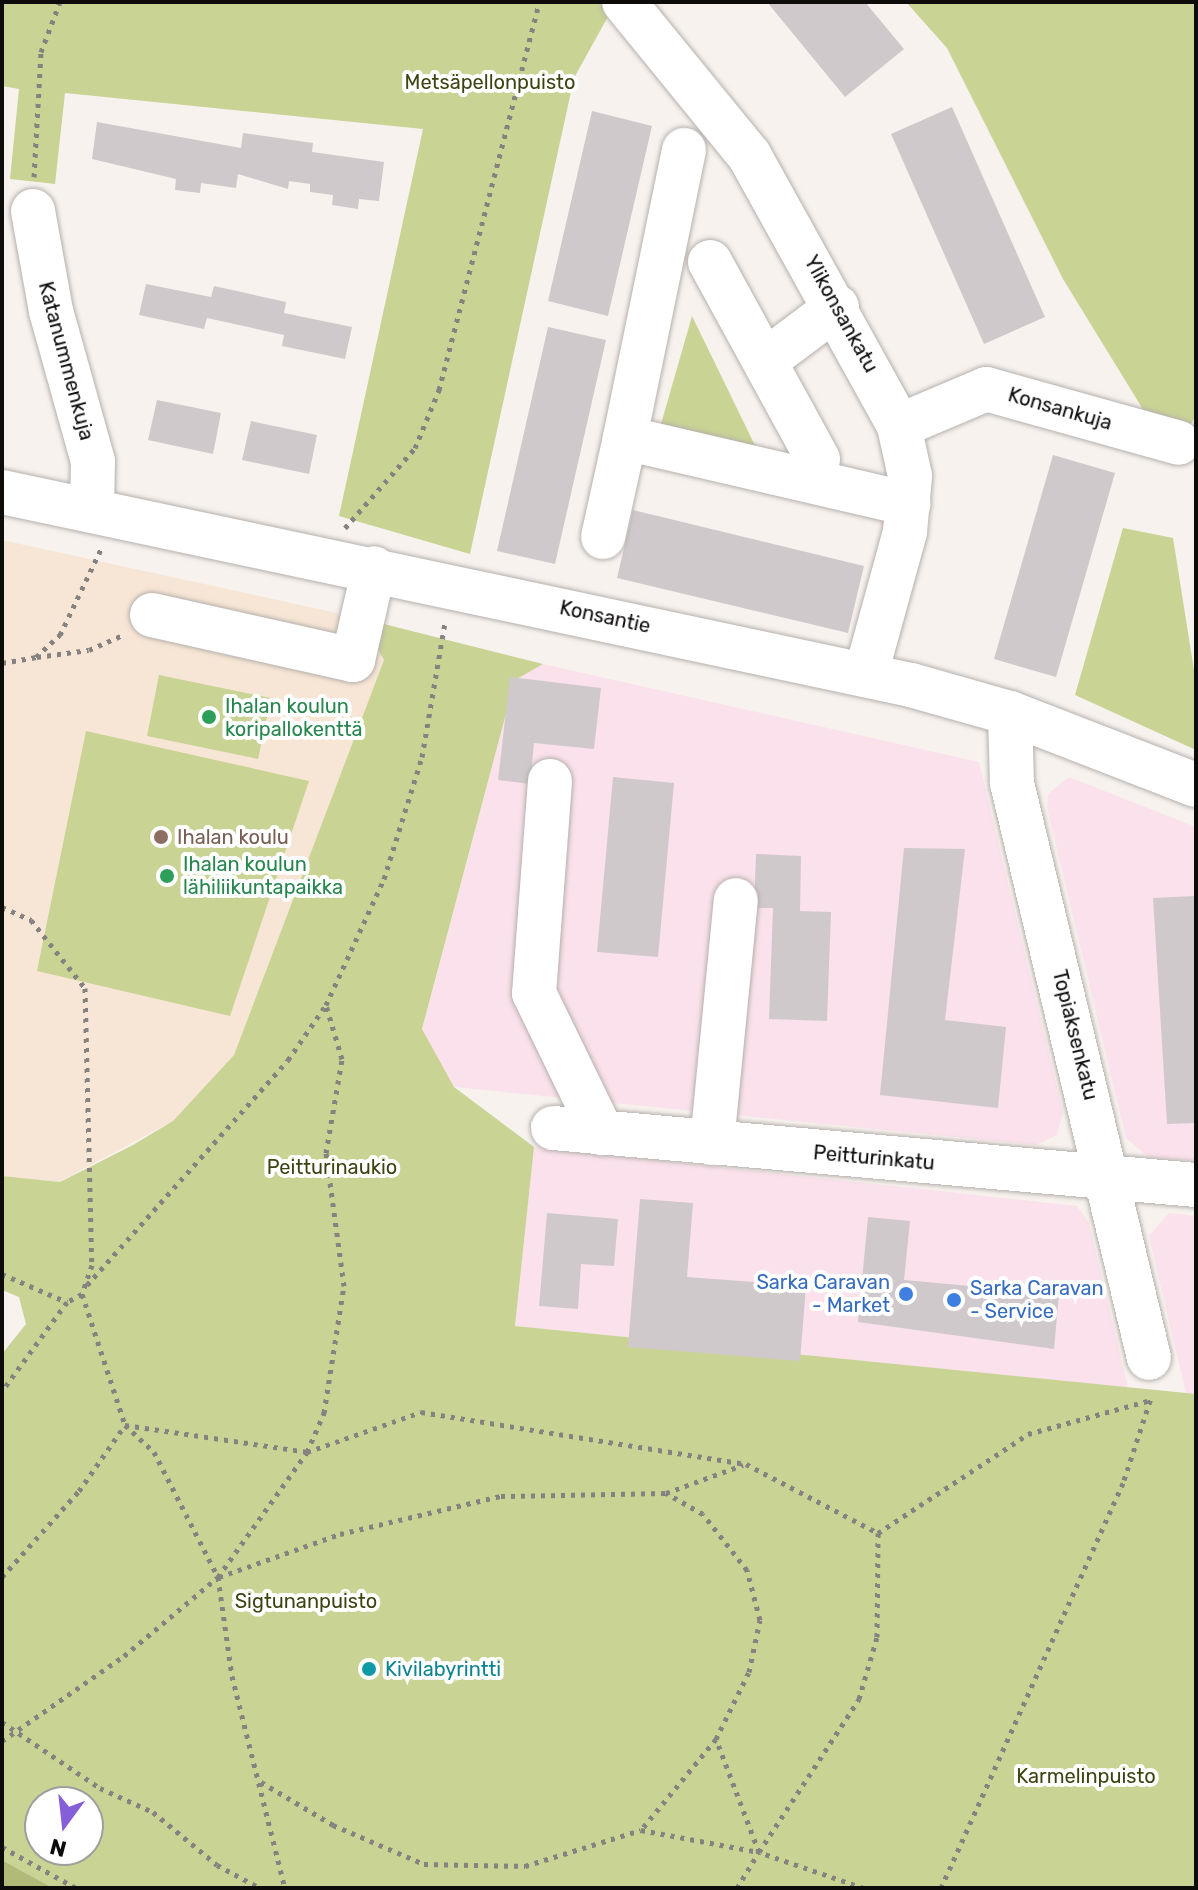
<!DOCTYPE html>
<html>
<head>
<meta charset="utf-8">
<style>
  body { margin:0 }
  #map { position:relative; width:1198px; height:1890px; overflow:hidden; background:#f7f2ee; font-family:Rubik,sans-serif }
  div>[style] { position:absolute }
  .industrial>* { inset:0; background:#fae1eb }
  .education>* { inset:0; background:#f7e6d5 }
  .green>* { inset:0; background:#c9d394 }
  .forest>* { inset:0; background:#b1ba79 }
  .building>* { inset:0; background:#d0c9cc }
  .path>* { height:5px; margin-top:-2.5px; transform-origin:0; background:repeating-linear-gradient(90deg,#86827f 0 4px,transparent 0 10px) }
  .roads { filter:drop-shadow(0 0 2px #b6b0ad) drop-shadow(0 0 2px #b6b0ad) }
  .minor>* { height:44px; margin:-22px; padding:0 22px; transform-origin:22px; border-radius:22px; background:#fff }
  .dots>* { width:22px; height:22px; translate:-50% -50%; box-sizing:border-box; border:4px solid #fff; border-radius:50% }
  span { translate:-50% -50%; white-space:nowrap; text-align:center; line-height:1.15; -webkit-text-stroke:8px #fff; paint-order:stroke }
  .park-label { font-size:20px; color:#3e4312 }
  .street-label { font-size:20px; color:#0e0c0b }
  .leisure-label { font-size:20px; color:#27864d }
  .left { translate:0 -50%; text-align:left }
  .education-label { font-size:20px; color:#785e54 }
  .shop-label { font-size:20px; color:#366cbe }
  .right { translate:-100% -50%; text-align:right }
  .culture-label { font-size:20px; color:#0d838f }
  .frame { position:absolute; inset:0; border:4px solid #0e0c0b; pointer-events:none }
  .north { position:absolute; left:24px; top:1786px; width:80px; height:80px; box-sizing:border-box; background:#fff; border:2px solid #9f9e9d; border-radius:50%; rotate:195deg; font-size:22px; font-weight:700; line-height:32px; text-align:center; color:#0e0c0b }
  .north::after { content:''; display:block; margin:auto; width:28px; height:36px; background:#855ed9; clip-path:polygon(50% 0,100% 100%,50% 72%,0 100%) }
</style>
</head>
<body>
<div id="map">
  <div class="industrial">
    <div style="clip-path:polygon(543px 664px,979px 762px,1063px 1112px,1057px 1135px,1036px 1145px,454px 1087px,422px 1030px,515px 680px)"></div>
    <div style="clip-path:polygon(1069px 777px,1196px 827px,1196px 1161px,1148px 1157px,1126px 1138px,1047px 807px,1048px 794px)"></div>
    <div style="clip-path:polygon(534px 1147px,1077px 1206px,1089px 1223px,1128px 1388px,515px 1326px)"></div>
    <div style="clip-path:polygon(1169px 1213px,1196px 1216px,1196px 1394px,1186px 1393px,1149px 1236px)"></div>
  </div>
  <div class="education">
    <div style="clip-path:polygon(2px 540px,360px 618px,384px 660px,234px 1055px,173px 1121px,59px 1182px,2px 1176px)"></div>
  </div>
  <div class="green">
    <div style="clip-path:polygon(2px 2px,616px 2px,574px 78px,470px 554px,339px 516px,423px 129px,65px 93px,55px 184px,10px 179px,19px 89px,2px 86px)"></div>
    <div style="clip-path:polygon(906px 2px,1196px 2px,1196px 416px,1186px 432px,1144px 411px,1063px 279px,947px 48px)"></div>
    <div style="clip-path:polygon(692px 316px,765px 466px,657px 438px)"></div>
    <div style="clip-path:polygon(1123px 528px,1173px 538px,1196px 683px,1196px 750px,1075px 695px)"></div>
    <div style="clip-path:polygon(evenodd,360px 618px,543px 664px,515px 680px,422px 1029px,454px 1087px,534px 1147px,515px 1326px,1196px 1394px,1196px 1888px,53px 1888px,2px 1860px,2px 1354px,26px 1324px,19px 1297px,2px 1290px,2px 1176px,60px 1182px,133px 1145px,173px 1121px,234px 1055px,384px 660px,360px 618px,40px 1802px,88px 1802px,88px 1850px,40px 1850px,40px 1802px)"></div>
    <div style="clip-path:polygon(159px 675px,271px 698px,258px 759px,147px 736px)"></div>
    <div style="clip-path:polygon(86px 731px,309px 781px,230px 1016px,37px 971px)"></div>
  </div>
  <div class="forest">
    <div style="clip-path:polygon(2px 1860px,53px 1888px,2px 1888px)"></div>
  </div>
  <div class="building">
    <div style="clip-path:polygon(767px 2px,865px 2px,904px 49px,845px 97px)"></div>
    <div style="clip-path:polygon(952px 107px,1045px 317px,984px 344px,891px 134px)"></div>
    <div style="clip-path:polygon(592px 111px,652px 126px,608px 316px,548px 301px)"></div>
    <div style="clip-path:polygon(97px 122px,241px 148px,243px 133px,313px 143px,312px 152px,384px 162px,379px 201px,359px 199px,358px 209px,332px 205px,333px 195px,310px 192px,310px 184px,289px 181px,288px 189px,238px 174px,236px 188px,201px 183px,200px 193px,175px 190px,176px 179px,92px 159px)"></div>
    <div style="clip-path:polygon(146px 284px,211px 297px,214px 286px,286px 302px,284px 313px,352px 327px,345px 359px,282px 346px,284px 335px,207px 318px,204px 329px,139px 315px)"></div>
    <div style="clip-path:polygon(548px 327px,606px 340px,555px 564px,497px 551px)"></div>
    <div style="clip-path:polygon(157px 400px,221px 413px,213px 454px,148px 440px)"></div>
    <div style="clip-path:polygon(251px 421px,317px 435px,309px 474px,242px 460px)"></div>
    <div style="clip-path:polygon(1053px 455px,1115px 473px,1056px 677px,994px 659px)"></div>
    <div style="clip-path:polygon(633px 510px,864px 566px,848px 633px,617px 578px)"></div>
    <div style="clip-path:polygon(510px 677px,601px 688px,594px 749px,534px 743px,530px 784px,498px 780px)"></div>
    <div style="clip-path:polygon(613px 777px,674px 783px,658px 957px,597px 952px)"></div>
    <div style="clip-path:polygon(904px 848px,965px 849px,945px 1020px,1006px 1027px,998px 1108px,880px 1095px)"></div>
    <div style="clip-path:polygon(756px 854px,801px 856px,800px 911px,831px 912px,827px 1021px,769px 1019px,773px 908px,754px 908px)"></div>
    <div style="clip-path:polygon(1196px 896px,1196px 1123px,1167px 1124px,1153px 898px)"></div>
    <div style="clip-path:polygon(640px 1199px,693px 1203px,687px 1277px,806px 1286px,800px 1361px,628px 1347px)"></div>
    <div style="clip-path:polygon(547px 1213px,618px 1219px,614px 1266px,581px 1264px,578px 1309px,539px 1306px)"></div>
    <div style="clip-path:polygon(868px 1217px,910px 1221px,904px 1280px,1059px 1294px,1054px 1349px,858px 1322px)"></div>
  </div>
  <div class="path">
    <div style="left:34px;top:177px;width:125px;rotate:-86.8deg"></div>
    <div style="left:41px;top:52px;width:53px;rotate:-69.2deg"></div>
    <div style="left:345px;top:528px;width:106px;rotate:-48.8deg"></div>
    <div style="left:415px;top:448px;width:63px;rotate:-67.5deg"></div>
    <div style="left:439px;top:390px;width:401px;rotate:-75.5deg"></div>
    <div style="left:37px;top:657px;width:52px;rotate:-7.7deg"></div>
    <div style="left:89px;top:650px;width:37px;rotate:-24deg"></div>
    <div style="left:2px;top:663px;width:35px;rotate:-10deg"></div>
    <div style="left:36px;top:657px;width:33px;rotate:-43deg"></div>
    <div style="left:60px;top:635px;width:95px;rotate:-64.5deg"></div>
    <div style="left:2px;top:907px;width:32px;rotate:24deg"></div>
    <div style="left:31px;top:920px;width:87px;rotate:51.5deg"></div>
    <div style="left:85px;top:988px;width:277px;rotate:88.6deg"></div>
    <div style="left:92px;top:1265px;width:31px;rotate:109deg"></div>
    <div style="left:82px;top:1294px;width:17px;rotate:152deg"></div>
    <div style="left:67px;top:1302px;width:110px;rotate:126.1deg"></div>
    <div style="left:2px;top:1274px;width:71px;rotate:23.3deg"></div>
    <div style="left:87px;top:1285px;width:302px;rotate:-48.2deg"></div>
    <div style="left:288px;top:1060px;width:67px;rotate:-55.4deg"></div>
    <div style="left:326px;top:1005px;width:139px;rotate:-65.3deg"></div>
    <div style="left:384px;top:879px;width:128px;rotate:-72.7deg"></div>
    <div style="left:422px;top:757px;width:136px;rotate:-80.3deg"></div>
    <div style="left:82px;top:1294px;width:138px;rotate:71.8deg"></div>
    <div style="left:125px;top:1425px;width:40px;rotate:43deg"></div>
    <div style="left:154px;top:1452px;width:140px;rotate:62.9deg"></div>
    <div style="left:218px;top:1577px;width:100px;rotate:82deg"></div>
    <div style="left:232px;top:1676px;width:219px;rotate:76deg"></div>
    <div style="left:2px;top:1577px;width:115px;rotate:-48.2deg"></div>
    <div style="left:79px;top:1491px;width:80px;rotate:-55.1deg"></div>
    <div style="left:125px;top:1425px;width:184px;rotate:8.4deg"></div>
    <div style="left:307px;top:1452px;width:121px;rotate:-19.3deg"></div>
    <div style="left:421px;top:1412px;width:329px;rotate:9.1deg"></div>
    <div style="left:746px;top:1464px;width:149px;rotate:27.6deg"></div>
    <div style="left:878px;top:1533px;width:180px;rotate:-33.4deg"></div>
    <div style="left:1028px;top:1434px;width:128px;rotate:-15.5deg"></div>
    <div style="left:219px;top:1577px;width:128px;rotate:-19.6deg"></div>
    <div style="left:340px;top:1534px;width:165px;rotate:-13.3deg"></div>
    <div style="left:501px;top:1496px;width:165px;rotate:-1deg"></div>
    <div style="left:2px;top:1722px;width:118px;rotate:34deg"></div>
    <div style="left:100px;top:1788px;width:58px;rotate:24.4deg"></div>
    <div style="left:153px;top:1812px;width:83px;rotate:39.6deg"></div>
    <div style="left:217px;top:1865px;width:49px;rotate:28.1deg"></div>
    <div style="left:716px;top:1739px;width:118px;rotate:129.5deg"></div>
    <div style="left:641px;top:1830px;width:120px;rotate:10.6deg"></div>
    <div style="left:2px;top:1741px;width:149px;rotate:-34.9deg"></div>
    <div style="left:124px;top:1656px;width:123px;rotate:-40deg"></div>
    <div style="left:218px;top:1577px;width:153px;rotate:-54.5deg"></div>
    <div style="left:307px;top:1452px;width:43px;rotate:-66.4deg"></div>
    <div style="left:324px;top:1413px;width:129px;rotate:-81.1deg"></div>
    <div style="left:344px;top:1286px;width:134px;rotate:-97.7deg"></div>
    <div style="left:326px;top:1153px;width:95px;rotate:-80.3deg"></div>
    <div style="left:342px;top:1059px;width:56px;rotate:-106.5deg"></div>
    <div style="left:261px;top:1782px;width:84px;rotate:30.8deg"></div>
    <div style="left:333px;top:1825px;width:99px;rotate:23.2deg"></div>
    <div style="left:424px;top:1864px;width:101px;rotate:1.1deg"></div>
    <div style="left:525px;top:1866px;width:121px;rotate:-17.2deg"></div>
    <div style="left:2px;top:1847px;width:85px;rotate:29deg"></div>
    <div style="left:737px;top:1888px;width:42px;rotate:-58.6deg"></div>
    <div style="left:759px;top:1852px;width:121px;rotate:-110.8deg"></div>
    <div style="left:716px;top:1739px;width:75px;rotate:-63.8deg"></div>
    <div style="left:749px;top:1672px;width:53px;rotate:-78.1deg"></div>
    <div style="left:760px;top:1620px;width:52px;rotate:-104.6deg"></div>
    <div style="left:747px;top:1570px;width:71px;rotate:-128.2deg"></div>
    <div style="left:703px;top:1514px;width:43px;rotate:-150.4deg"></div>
    <div style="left:666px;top:1493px;width:82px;rotate:-20deg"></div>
    <div style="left:864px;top:1888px;width:111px;rotate:-161.1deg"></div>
    <div style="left:759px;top:1852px;width:183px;rotate:-56.8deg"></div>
    <div style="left:859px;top:1699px;width:65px;rotate:-73.8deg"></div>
    <div style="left:877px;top:1637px;width:104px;rotate:-89.4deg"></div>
    <div style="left:941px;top:1888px;width:447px;rotate:-65.8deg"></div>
    <div style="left:1124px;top:1480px;width:86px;rotate:-71.8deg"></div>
  </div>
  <div class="roads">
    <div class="minor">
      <div style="left:624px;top:2px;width:198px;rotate:50.8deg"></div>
      <div style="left:749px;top:155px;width:310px;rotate:61deg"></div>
      <div style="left:899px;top:426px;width:51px;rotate:77.6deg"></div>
      <div style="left:910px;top:476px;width:56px;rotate:95.1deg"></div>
      <div style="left:905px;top:532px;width:147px;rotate:105.4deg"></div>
      <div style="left:684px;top:150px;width:294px;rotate:101.6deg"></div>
      <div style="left:625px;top:438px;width:291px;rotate:13.1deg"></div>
      <div style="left:33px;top:211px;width:102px;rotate:79.8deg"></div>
      <div style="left:51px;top:311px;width:156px;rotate:74.4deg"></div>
      <div style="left:93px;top:461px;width:49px;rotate:91.2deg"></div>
      <div style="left:710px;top:262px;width:225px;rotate:61.3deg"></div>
      <div style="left:765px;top:361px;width:90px;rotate:-36.9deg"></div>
      <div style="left:899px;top:426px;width:95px;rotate:-23deg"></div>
      <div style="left:986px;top:389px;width:200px;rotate:15.6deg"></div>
      <div style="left:2px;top:492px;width:929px;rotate:11.99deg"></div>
      <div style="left:911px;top:685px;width:103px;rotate:15.8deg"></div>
      <div style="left:1010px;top:713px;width:199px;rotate:21.2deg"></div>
      <div style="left:603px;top:537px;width:101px;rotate:-77.5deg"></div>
      <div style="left:152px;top:615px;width:206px;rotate:12.6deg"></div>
      <div style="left:353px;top:660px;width:94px;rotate:-77.1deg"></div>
      <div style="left:1010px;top:713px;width:70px;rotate:88.4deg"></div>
      <div style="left:1012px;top:783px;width:591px;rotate:76.6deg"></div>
      <div style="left:550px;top:781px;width:213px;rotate:94.3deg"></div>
      <div style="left:534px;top:993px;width:156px;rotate:64.1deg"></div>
      <div style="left:553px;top:1128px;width:646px;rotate:5.07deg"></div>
      <div style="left:712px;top:1143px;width:244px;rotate:-84.4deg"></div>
    </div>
  </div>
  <div class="dots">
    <div style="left:209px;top:717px;background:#2e9e5b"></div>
    <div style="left:161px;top:837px;background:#8d6e63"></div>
    <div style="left:167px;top:876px;background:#2e9e5b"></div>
    <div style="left:906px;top:1294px;background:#3f7fe0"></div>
    <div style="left:954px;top:1300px;background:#3f7fe0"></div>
    <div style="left:369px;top:1669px;background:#0f9aa8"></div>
  </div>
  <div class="park-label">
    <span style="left:490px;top:82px">Metsäpellonpuisto</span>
    <span style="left:332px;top:1167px">Peitturinaukio</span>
    <span style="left:306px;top:1601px">Sigtunanpuisto</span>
    <span style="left:1086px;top:1776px">Karmelinpuisto</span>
  </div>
  <div class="street-label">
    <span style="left:841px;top:314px;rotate:61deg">Ylikonsankatu</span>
    <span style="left:66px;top:361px;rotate:75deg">Katanummenkuja</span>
    <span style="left:1060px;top:409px;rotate:16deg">Konsankuja</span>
    <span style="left:605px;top:617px;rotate:12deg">Konsantie</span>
    <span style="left:1075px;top:1035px;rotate:76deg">Topiaksenkatu</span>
    <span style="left:874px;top:1158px;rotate:5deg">Peitturinkatu</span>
  </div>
  <div class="leisure-label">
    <span class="left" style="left:225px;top:718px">Ihalan koulun<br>koripallokenttä</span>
    <span class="left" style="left:183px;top:876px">Ihalan koulun<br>lähiliikuntapaikka</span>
  </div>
  <div class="education-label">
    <span class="left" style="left:177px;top:837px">Ihalan koulu</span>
  </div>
  <div class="shop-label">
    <span class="right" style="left:890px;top:1294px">Sarka Caravan<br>- Market</span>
    <span class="left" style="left:970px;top:1300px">Sarka Caravan<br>- Service</span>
  </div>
  <div class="culture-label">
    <span class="left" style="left:385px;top:1669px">Kivilabyrintti</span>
  </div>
  <div class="frame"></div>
  <div class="north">N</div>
</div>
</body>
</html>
